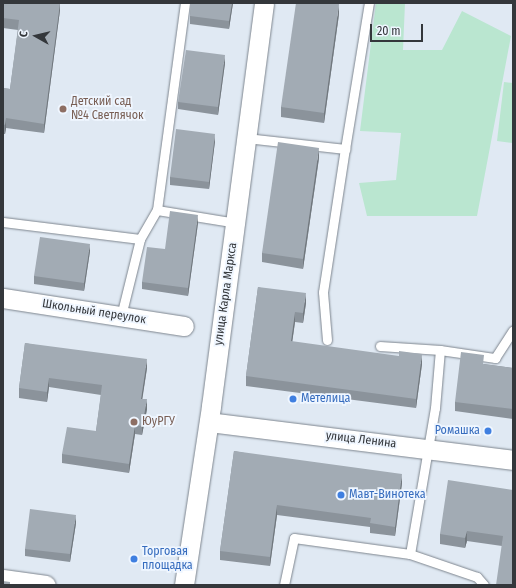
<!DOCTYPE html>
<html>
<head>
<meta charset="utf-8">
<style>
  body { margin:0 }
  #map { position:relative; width:516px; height:588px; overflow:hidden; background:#e0e9f3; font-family:"Fira Sans Condensed",sans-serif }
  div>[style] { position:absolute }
  .green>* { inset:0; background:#bae6d0 }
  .roads { filter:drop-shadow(0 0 1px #7d858e) drop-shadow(0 0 1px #7d858e) }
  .lane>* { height:9px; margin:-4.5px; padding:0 4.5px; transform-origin:4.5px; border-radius:4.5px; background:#fff }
  .street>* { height:19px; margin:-9.5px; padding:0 9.5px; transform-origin:9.5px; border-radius:9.5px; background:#fff }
  .wall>* { inset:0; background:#8b939b }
  .shaded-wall>* { inset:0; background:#71787e }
  .building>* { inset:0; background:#a2abb4 }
  .dots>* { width:11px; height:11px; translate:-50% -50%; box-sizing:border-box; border:2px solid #eff6ff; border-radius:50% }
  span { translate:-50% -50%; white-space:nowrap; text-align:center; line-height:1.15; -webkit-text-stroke:3.5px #eff6ff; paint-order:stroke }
  .education-label { font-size:12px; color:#785e54 }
  .left { translate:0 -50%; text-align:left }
  .street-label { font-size:12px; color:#34373b }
  .shop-label { font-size:12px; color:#366cbe }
  .right { translate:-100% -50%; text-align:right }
  .frame { position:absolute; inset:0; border:4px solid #34373b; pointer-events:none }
  .north { position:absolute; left:16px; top:16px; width:40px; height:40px; -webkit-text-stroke:3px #eff6ff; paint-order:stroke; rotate:278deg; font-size:11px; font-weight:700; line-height:16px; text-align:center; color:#34373b }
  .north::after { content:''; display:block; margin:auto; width:14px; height:18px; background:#34373b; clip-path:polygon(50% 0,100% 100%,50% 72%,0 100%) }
  .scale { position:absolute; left:370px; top:24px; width:53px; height:18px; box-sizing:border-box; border:2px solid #34373b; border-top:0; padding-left:5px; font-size:12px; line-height:14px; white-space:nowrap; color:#34373b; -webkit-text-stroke:3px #eff6ff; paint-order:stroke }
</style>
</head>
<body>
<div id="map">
  <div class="green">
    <div style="clip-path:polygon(376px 3px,405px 3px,403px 50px,442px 50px,462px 11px,511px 36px,477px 216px,367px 216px,359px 183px,396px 180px,401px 133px,360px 131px)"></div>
    <div style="clip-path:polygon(504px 82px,513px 83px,513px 143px,497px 141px)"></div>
  </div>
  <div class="roads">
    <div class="lane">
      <div style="left:246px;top:138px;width:100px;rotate:6.3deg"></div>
      <div style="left:345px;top:149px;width:148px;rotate:-80.7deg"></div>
      <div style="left:157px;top:210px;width:209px;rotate:-82.3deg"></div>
      <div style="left:3px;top:222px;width:138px;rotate:7.1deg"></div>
      <div style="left:121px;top:316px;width:79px;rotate:-76.1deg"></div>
      <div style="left:140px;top:239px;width:34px;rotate:-60deg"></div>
      <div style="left:157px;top:210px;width:80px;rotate:9.3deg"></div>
      <div style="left:327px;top:340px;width:48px;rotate:-94.8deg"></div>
      <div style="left:323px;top:292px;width:145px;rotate:-81.3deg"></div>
      <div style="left:380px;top:346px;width:60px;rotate:3.8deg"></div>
      <div style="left:284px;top:585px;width:48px;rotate:-78deg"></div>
      <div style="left:294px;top:538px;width:117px;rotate:7.9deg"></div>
      <div style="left:484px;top:585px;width:11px;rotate:-131deg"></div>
      <div style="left:477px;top:577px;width:71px;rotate:-161.1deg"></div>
      <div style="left:410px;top:554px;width:148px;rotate:-80.3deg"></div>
      <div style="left:435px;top:408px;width:58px;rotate:-85.1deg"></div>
      <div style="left:440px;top:350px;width:56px;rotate:8.3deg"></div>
      <div style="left:495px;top:358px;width:33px;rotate:-57deg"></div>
    </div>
    <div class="street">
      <div style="left:3px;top:298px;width:183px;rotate:8.8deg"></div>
      <div style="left:209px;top:422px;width:306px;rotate:7.1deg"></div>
      <div style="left:3px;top:579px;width:43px;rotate:7.9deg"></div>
      <div style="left:184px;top:585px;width:181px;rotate:-81.4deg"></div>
      <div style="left:211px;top:406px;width:406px;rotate:-82.5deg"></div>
    </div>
  </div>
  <div class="wall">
    <div style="clip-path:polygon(3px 3px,60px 3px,60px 10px,44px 133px,6px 128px,5px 134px,3px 134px,3px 88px,10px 89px,18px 30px,3px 28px)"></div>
    <div style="clip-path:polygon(191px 3px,233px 3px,229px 29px,190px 24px,190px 16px)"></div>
    <div style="clip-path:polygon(339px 14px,324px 123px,281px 117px,281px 107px)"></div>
    <div style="clip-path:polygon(225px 63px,218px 115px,178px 109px,178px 102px)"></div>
    <div style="clip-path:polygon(215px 141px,209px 189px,170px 185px,170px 177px)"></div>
    <div style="clip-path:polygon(319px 158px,303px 269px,262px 262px,262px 253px)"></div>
    <div style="clip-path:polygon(198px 223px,188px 296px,142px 289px,142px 282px)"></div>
    <div style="clip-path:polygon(90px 251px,84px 291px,34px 284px,34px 276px)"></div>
    <div style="clip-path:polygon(258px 287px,306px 303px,303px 323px,295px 322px,292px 342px,422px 364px,416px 408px,246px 386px,246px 376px)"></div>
    <div style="clip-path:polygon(25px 343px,147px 368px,142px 399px,147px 409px,142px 435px,135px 434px,129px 473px,62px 463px,62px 454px,96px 431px,101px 395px,49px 387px,47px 402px,19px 398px,19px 388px)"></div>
    <div style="clip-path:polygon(484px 364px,513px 368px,513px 419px,455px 411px,455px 402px)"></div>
    <div style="clip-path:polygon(234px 451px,402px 483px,395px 536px,370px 533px,370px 527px,277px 515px,270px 566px,220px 560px,220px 551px)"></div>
    <div style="clip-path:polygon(513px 490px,502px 546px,467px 541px,465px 548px,440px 544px,440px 534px)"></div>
    <div style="clip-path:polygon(76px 523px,70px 562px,25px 556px,25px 549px)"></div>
  </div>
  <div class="shaded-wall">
    <div style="clip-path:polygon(60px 3px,60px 10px,44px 133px,44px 124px)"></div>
    <div style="clip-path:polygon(232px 3px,233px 3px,229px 29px,229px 21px)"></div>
    <div style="clip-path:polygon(339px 4px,339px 14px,324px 123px,324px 113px)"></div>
    <div style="clip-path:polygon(225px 55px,225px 63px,218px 115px,218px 107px)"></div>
    <div style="clip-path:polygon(6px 118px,6px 128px,5px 134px,5px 125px)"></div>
    <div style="clip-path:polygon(215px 134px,215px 141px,209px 189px,209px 182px)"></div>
    <div style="clip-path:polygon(319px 148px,319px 158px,303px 269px,303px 259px)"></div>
    <div style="clip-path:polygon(198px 215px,198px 223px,188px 296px,188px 288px)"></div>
    <div style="clip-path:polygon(90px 244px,90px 251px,84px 291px,84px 283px)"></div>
    <div style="clip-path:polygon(306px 293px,306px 303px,303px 323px,303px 313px)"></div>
    <div style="clip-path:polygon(295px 312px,295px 322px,291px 351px,291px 341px)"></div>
    <div style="clip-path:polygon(422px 354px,422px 364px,416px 408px,416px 399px)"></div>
    <div style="clip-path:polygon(147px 359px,147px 368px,141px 408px,141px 399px)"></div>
    <div style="clip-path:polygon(49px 378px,49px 387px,47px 402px,47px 392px)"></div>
    <div style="clip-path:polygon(147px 399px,147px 409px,142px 435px,142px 426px)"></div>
    <div style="clip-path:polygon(135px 425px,135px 434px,129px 473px,129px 464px)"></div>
    <div style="clip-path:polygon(402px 474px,402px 483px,395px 536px,395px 527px)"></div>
    <div style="clip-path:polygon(277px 505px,277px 515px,270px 566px,270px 557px)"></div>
    <div style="clip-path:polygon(76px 515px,76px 523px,70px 562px,70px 554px)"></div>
    <div style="clip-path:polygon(467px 531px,467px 541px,465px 548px,465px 538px)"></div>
  </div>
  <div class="building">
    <div style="clip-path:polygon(3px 3px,60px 3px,44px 124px,6px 118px,5px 125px,3px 124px,3px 88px,10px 89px,19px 20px,3px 18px)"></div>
    <div style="clip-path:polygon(191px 3px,232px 3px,229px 21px,190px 16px)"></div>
    <div style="clip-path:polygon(296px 3px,330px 3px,339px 4px,324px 113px,281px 107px)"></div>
    <div style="clip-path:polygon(186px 50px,225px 55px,218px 107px,178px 102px)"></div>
    <div style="clip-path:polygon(176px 129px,215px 134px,209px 182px,170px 177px)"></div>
    <div style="clip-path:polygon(278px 142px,319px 148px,303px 259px,262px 253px)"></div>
    <div style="clip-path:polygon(170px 211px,198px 215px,188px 288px,142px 282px,147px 247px,165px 249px)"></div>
    <div style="clip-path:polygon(40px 237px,90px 244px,84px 283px,34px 276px)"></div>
    <div style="clip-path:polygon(258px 287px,306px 293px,303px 313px,295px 312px,291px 341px,399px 356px,399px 351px,422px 354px,416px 399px,246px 376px)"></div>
    <div style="clip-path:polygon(25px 343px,147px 359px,141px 399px,147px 399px,142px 426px,135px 425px,129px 464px,62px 454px,67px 427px,96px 431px,102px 385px,49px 378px,47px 392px,19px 388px)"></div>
    <div style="clip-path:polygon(461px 352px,484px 355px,483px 364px,513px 368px,513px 409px,455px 402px)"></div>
    <div style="clip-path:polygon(234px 451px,402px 474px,395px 527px,370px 523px,371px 518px,277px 505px,270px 557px,220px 551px)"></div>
    <div style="clip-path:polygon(448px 480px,513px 490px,513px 585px,496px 585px,503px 536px,467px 531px,465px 538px,440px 534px)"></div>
    <div style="clip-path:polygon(30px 509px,76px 515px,70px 554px,25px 549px)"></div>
    <div style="clip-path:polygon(3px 581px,10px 582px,10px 585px,3px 585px)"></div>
  </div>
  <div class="dots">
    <div style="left:63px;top:109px;background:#8d6e63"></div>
    <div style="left:293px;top:399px;background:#3f7fe0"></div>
    <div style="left:134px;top:422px;background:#8d6e63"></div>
    <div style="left:488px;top:431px;background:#3f7fe0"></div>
    <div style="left:341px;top:495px;background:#3f7fe0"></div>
    <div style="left:134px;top:559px;background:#3f7fe0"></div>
  </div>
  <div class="education-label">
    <span class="left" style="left:71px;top:109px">Детский сад<br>№4 Светлячок</span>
    <span class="left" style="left:142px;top:422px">ЮуРГУ</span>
  </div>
  <div class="street-label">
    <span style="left:226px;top:294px;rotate:-82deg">улица Карла Маркса</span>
    <span style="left:94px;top:312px;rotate:9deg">Школьный переулок</span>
    <span style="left:361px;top:440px;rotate:7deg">улица Ленина</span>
  </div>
  <div class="shop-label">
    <span class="left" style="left:301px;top:399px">Метелица</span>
    <span class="right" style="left:480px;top:431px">Ромашка</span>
    <span class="left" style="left:349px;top:495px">Мавт-Винотека</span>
    <span class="left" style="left:142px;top:559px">Торговая<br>площадка</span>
  </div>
  <div class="frame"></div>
  <div class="north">С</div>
  <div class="scale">20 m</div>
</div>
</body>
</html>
